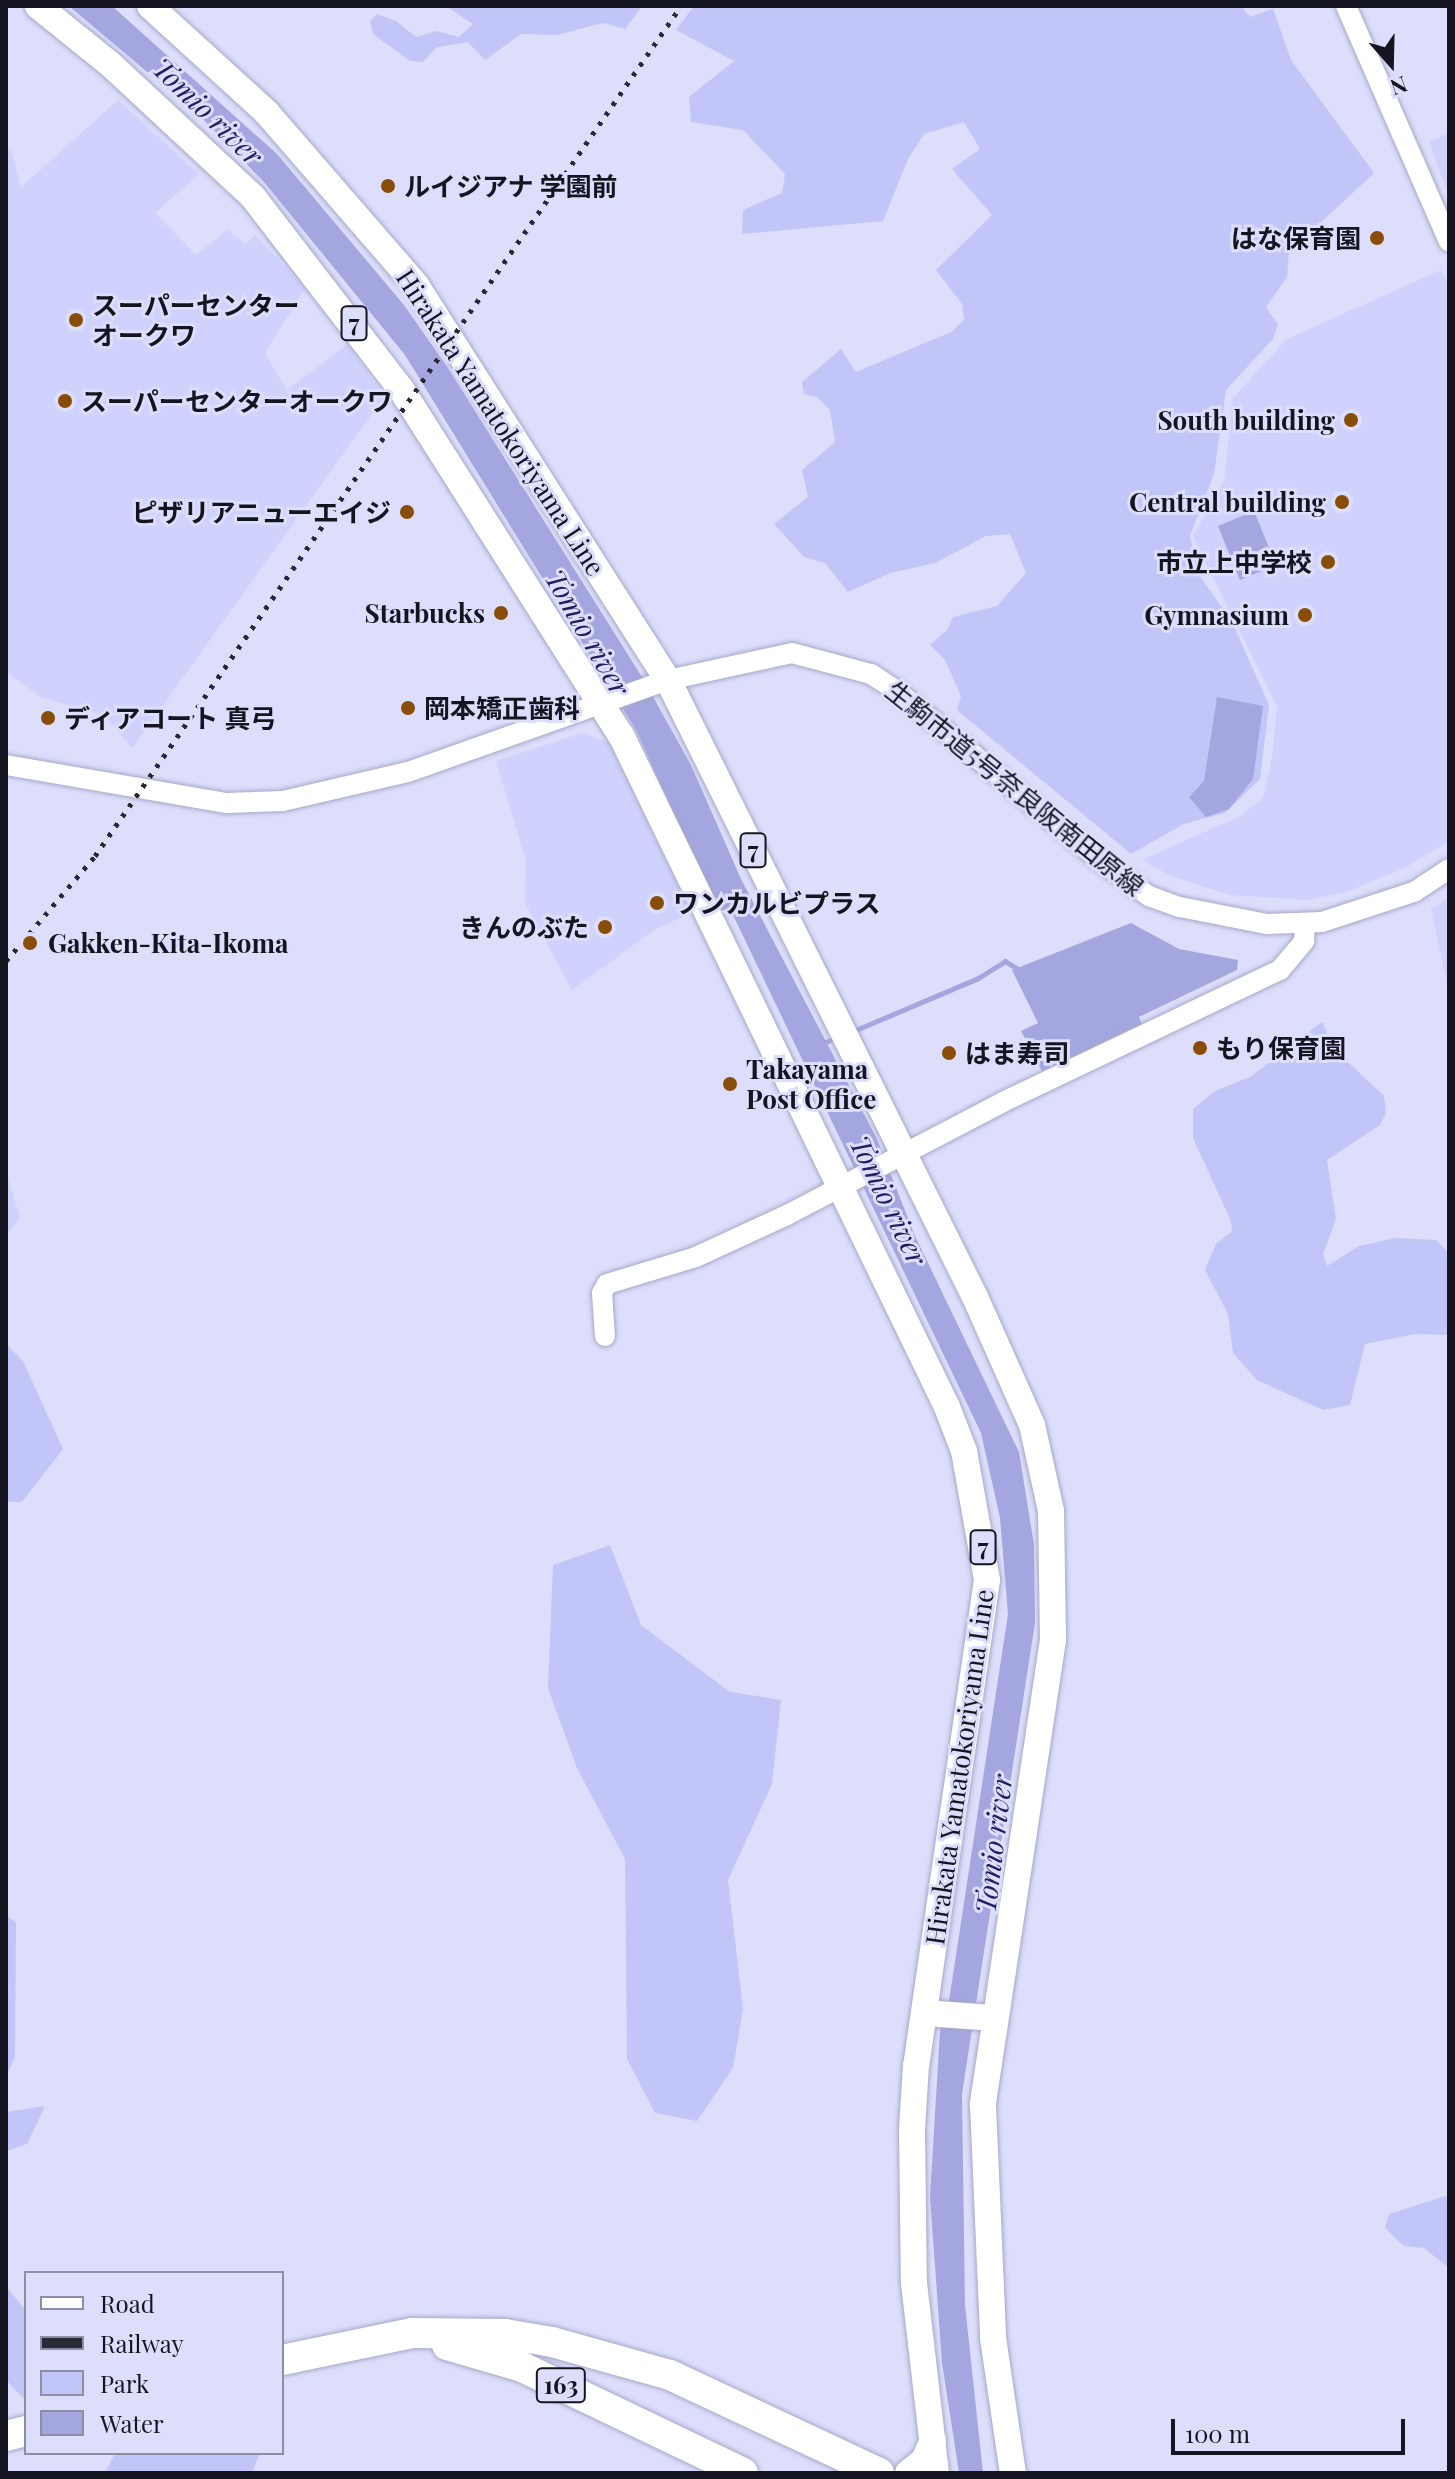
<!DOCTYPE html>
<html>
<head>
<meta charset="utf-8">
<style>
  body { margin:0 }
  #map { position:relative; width:1455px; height:2479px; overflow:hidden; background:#dcdefb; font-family:"Playfair Display","Noto Sans JP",serif }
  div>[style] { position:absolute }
  .built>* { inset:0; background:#cfd2fc }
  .green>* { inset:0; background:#c2c5f8 }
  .water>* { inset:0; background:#a4a6e0 }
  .stream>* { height:5px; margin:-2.5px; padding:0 2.5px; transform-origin:2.5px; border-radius:2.5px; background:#a4a6e0 }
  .roads { filter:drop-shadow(0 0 2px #a6a8ca) drop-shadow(0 0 2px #a6a8ca) }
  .minor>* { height:20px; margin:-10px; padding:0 10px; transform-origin:10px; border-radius:10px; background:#fff }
  .major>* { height:26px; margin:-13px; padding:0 13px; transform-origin:13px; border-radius:13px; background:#fff }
  .highway>* { height:30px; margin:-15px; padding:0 15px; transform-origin:15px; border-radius:15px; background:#fff }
  .rail>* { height:5px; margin-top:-2.5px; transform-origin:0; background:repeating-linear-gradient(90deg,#292938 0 4px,transparent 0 12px) }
  .dots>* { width:22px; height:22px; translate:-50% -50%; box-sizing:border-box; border:4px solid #dcdefb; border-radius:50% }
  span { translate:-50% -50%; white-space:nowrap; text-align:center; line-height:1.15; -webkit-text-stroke:6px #dcdefb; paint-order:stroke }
  .shield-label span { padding:2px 6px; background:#dcdefb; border:2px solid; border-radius:6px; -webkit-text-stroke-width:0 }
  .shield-label { font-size:24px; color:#151522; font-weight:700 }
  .poi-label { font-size:26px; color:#151522; font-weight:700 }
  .left { translate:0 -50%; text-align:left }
  .right { translate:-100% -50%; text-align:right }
  .street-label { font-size:26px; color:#151522 }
  .water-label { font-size:28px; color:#241c5e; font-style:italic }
  .frame { position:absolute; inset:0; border:8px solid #151522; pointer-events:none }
  .legend { position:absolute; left:24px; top:2271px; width:260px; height:184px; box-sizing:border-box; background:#dcdefb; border:2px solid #8c8ea4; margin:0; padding:10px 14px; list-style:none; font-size:24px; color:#151522 }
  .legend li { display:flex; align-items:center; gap:16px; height:40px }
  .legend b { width:40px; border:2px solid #8c8ea4 }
  .north { position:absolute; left:1351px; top:24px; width:80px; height:80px; -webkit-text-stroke:6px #dcdefb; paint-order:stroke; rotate:160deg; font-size:22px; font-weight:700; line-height:32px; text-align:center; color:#151522 }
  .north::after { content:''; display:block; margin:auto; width:28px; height:36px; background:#151522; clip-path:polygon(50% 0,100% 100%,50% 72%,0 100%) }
  .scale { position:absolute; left:1171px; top:2419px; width:234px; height:36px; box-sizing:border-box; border:4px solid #151522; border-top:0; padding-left:10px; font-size:24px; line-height:28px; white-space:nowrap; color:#151522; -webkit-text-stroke:6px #dcdefb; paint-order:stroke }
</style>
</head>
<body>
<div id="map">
  <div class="built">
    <div style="clip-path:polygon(118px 100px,199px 174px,155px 213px,196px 255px,227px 230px,246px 244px,255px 235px,305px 288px,265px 353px,287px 390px,348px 344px,384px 397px,132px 749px,106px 716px,40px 697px,6px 671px,6px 152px,11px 150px,21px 187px)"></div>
    <div style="clip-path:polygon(1449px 133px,1449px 197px,1429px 142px)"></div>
    <div style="clip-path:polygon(1441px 270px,1449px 288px,1449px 841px,1405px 868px,1346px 892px,1306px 900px,1230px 895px,1171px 876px,1142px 860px,1240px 816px,1263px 798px,1272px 757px,1277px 707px,1193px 536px,1224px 481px,1233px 398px,1287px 339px)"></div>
    <div style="clip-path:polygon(582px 733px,608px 742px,691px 913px,654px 930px,572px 990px,525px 903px,526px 861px,496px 761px)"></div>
    <div style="clip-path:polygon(1449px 897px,1449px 977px,1446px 979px,1431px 909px)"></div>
    <div style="clip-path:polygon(6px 1171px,20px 1218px,6px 1236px)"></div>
  </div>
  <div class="green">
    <div style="clip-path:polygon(446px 6px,640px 6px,641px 8px,625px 29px,603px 23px,557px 35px,521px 34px,485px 60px,468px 42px,437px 47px,423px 62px,410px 61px,373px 34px,370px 21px,377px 14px,396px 21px,416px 37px,437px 31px,459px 37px,473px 24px)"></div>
    <div style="clip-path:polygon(694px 6px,1241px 6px,1250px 17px,1273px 9px,1291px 60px,1374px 173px,1289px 252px,1287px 277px,1266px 307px,1278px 325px,1273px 339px,1226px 390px,1214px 474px,1190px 536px,1199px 575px,1232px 622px,1269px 705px,1260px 779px,1225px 813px,1184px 824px,1131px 854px,957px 710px,961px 696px,945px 660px,930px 645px,947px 630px,953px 617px,997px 606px,1026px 573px,1010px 534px,986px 536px,935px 563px,890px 573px,848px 592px,825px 563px,804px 557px,774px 524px,808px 497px,802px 470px,835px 442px,830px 410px,817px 397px,804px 394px,802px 382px,841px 349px,856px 372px,951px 332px,964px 320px,962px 304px,936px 270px,992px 215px,952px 169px,980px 149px,964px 122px,924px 134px,908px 159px,883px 221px,742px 234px,743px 210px,782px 193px,785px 174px,743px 130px,691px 122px,689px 97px,734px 61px,676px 30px)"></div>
    <div style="clip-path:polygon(1322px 1022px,1334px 1049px,1384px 1096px,1386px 1113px,1380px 1125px,1327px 1160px,1336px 1219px,1323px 1254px,1327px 1266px,1359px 1246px,1396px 1238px,1436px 1240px,1449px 1253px,1449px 1335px,1415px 1334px,1365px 1344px,1350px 1405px,1323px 1410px,1257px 1380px,1233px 1353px,1228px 1314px,1205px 1270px,1216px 1244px,1232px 1231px,1231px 1221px,1193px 1138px,1193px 1109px,1215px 1091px,1250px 1077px)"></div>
    <div style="clip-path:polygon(6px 1344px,23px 1361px,63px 1449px,22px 1502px,6px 1502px)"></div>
    <div style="clip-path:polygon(610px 1545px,641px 1625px,730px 1692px,781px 1700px,772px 1784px,728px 1880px,743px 2009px,733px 2068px,697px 2121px,655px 2113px,627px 2059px,625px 1859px,577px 1768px,548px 1688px,553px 1565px)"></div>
    <div style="clip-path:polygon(6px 1916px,16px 1922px,15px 2057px,6px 2076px)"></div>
    <div style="clip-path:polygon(45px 2106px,27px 2144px,6px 2151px,6px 2112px)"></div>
    <div style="clip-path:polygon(1449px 2195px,1449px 2268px,1424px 2248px,1404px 2246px,1385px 2228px,1389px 2214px)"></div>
    <div style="clip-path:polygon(6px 2286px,26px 2311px,26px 2401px,6px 2380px)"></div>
    <div style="clip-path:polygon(115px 2453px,260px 2453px,252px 2473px,105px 2473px)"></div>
  </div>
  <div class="water">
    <div style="clip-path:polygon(69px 6px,112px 6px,277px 154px,404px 305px,448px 368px,642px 677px,691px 765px,741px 879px,877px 1139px,915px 1236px,1019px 1452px,1034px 1545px,1035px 1623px,962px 2094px,965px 2305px,983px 2473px,959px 2473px,942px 2363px,930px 2197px,940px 2031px,949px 2001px,1008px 1614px,1000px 1518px,981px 1433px,733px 915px,715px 906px,636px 730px,405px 355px,264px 182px,204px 120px)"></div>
    <div style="clip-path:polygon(1254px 511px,1276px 565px,1240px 580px,1218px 526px)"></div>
    <div style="clip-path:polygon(1217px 697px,1263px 706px,1253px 779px,1229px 809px,1206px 817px,1189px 797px,1204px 781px)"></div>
    <div style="clip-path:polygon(1131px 923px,1179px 949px,1238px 960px,1237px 970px,1139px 1017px,1142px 1024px,1042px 1071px,1021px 1031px,1038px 1023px,1012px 970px)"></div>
  </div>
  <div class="stream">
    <div style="left:851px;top:1032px;width:138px;rotate:-23deg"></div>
    <div style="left:978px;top:978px;width:32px;rotate:-32deg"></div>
    <div style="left:1005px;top:961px;width:13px;rotate:32deg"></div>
    <div style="left:818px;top:1045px;width:22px;rotate:-22deg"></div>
  </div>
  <div class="roads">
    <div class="minor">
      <div style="left:1346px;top:6px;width:257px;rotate:66.4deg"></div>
      <div style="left:6px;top:765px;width:224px;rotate:9.8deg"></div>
      <div style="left:227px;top:803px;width:56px;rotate:-2deg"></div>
      <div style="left:283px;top:801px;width:128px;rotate:-13.1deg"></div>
      <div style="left:408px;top:772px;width:276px;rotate:-19.5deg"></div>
      <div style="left:668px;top:680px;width:127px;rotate:-12.3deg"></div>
      <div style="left:792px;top:653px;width:82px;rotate:14.9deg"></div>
      <div style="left:871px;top:674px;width:30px;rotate:33deg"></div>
      <div style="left:896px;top:690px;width:270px;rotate:39.9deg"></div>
      <div style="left:1103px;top:863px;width:57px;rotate:35.7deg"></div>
      <div style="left:1149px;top:896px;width:33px;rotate:20deg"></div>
      <div style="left:1180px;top:907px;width:89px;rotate:11.1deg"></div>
      <div style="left:1267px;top:924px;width:55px;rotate:-2.1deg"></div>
      <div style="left:1322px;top:922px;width:97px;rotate:-18.1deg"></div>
      <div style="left:1414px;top:892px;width:42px;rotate:-33.3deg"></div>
      <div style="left:605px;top:1336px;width:43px;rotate:-94deg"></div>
      <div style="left:602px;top:1293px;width:10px;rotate:-61deg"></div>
      <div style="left:607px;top:1284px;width:93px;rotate:-16.9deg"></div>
      <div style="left:696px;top:1257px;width:100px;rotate:-24.8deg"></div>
      <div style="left:787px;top:1215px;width:244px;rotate:-27.6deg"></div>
      <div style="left:1003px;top:1102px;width:307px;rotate:-25.5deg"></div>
      <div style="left:1280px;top:970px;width:38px;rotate:-50deg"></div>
      <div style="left:1304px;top:941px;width:17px;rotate:-87deg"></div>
    </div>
    <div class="major">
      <div style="left:38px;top:6px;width:92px;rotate:38.9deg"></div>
      <div style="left:110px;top:64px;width:195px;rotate:42.9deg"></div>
      <div style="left:253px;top:197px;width:242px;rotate:52.4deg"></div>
      <div style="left:401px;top:389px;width:410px;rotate:57.6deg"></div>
      <div style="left:621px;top:735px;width:747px;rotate:64.12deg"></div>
      <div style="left:947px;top:1407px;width:47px;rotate:68.9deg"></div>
      <div style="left:964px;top:1451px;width:131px;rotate:79.9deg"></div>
      <div style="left:987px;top:1580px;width:490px;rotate:98.3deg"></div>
      <div style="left:916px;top:2065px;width:64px;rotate:93.6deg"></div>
      <div style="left:912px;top:2129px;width:154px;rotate:89.3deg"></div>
      <div style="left:914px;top:2283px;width:191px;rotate:83.4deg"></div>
      <div style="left:150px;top:6px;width:159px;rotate:42.4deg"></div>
      <div style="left:267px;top:113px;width:228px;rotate:49.1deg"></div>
      <div style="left:416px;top:285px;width:469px;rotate:57.5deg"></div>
      <div style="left:668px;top:680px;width:689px;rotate:63.55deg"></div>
      <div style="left:975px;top:1297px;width:140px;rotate:66deg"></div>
      <div style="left:1032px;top:1425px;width:88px;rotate:77.5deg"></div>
      <div style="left:1051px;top:1511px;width:129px;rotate:89.1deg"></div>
      <div style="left:1053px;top:1640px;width:470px;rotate:98.6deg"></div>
      <div style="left:983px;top:2105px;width:233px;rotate:87.5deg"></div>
      <div style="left:993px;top:2338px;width:136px;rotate:81.6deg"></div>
      <div style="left:924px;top:2013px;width:69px;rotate:4.1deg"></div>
      <div style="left:908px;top:2473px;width:21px;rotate:-39deg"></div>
      <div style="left:924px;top:2460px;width:22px;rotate:-66deg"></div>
    </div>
    <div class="highway">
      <div style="left:447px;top:2345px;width:78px;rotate:16.3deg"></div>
      <div style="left:522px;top:2367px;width:245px;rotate:25.6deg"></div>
      <div style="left:282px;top:2360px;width:133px;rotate:-11.7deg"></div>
      <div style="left:412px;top:2333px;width:93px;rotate:0.6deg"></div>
      <div style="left:505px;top:2334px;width:48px;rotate:9.7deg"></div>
      <div style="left:552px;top:2342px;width:123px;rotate:15.6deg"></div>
      <div style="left:670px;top:2375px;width:231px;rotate:25.1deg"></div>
      <div style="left:6px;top:2436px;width:21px;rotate:-14deg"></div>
    </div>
  </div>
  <div class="rail">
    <div style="left:6px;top:961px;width:138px;rotate:-49.7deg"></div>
    <div style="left:95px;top:856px;width:1032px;rotate:-55.42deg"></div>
  </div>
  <div class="dots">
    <div style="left:388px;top:186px;background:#894d0a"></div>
    <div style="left:1377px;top:238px;background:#894d0a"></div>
    <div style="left:76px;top:320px;background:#894d0a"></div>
    <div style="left:65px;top:401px;background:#894d0a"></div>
    <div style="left:1351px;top:420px;background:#894d0a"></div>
    <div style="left:1342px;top:502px;background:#894d0a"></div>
    <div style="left:407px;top:512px;background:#894d0a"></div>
    <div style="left:1328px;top:562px;background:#894d0a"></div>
    <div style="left:501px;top:613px;background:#894d0a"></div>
    <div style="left:1305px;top:615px;background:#894d0a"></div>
    <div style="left:408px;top:708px;background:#894d0a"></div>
    <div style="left:48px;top:718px;background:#894d0a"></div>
    <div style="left:657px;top:903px;background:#894d0a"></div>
    <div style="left:605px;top:927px;background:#894d0a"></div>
    <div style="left:30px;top:943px;background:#894d0a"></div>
    <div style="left:1200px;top:1048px;background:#894d0a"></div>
    <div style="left:949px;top:1053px;background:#894d0a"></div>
    <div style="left:730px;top:1084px;background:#894d0a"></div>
  </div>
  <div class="shield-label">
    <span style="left:354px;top:323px">7</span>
    <span style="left:753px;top:850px">7</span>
    <span style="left:983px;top:1547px">7</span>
    <span style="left:561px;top:2385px">163</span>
  </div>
  <div class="poi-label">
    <span class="left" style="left:404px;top:186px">ルイジアナ 学園前</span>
    <span class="right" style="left:1361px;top:238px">はな保育園</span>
    <span class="left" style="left:92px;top:320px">スーパーセンター<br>オークワ</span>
    <span class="left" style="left:81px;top:401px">スーパーセンターオークワ</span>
    <span class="right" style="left:1335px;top:420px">South building</span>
    <span class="right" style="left:1326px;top:502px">Central building</span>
    <span class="right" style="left:391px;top:512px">ピザリアニューエイジ</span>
    <span class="right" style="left:1312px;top:562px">市立上中学校</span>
    <span class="right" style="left:485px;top:613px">Starbucks</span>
    <span class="right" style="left:1289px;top:615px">Gymnasium</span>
    <span class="left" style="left:424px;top:708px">岡本矯正歯科</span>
    <span class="left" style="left:64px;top:718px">ディアコート 真弓</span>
    <span class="left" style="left:673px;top:903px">ワンカルビプラス</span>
    <span class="right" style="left:589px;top:927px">きんのぶた</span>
    <span class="left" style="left:48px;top:943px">Gakken-Kita-Ikoma</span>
    <span class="left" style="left:1216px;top:1048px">もり保育園</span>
    <span class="left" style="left:965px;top:1053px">はま寿司</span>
    <span class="left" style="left:746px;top:1084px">Takayama<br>Post Office</span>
  </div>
  <div class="street-label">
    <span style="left:501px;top:422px;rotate:57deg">Hirakata Yamatokoriyama Line</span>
    <span style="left:1015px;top:788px;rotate:39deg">生駒市道5号奈良阪南田原線</span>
    <span style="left:959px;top:1767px;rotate:-82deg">Hirakata Yamatokoriyama Line</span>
  </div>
  <div class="water-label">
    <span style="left:208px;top:111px;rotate:44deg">Tomio river</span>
    <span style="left:588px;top:632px;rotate:60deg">Tomio river</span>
    <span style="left:889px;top:1200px;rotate:64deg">Tomio river</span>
    <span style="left:993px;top:1844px;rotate:-83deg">Tomio river</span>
  </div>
  <div class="frame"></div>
  <ul class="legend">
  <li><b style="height:10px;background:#fff"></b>Road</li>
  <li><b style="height:10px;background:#292938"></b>Railway</li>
  <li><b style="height:22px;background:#c2c5f8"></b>Park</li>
  <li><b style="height:22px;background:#a4a6e0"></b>Water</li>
  </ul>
  <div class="north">N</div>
  <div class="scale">100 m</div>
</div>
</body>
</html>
